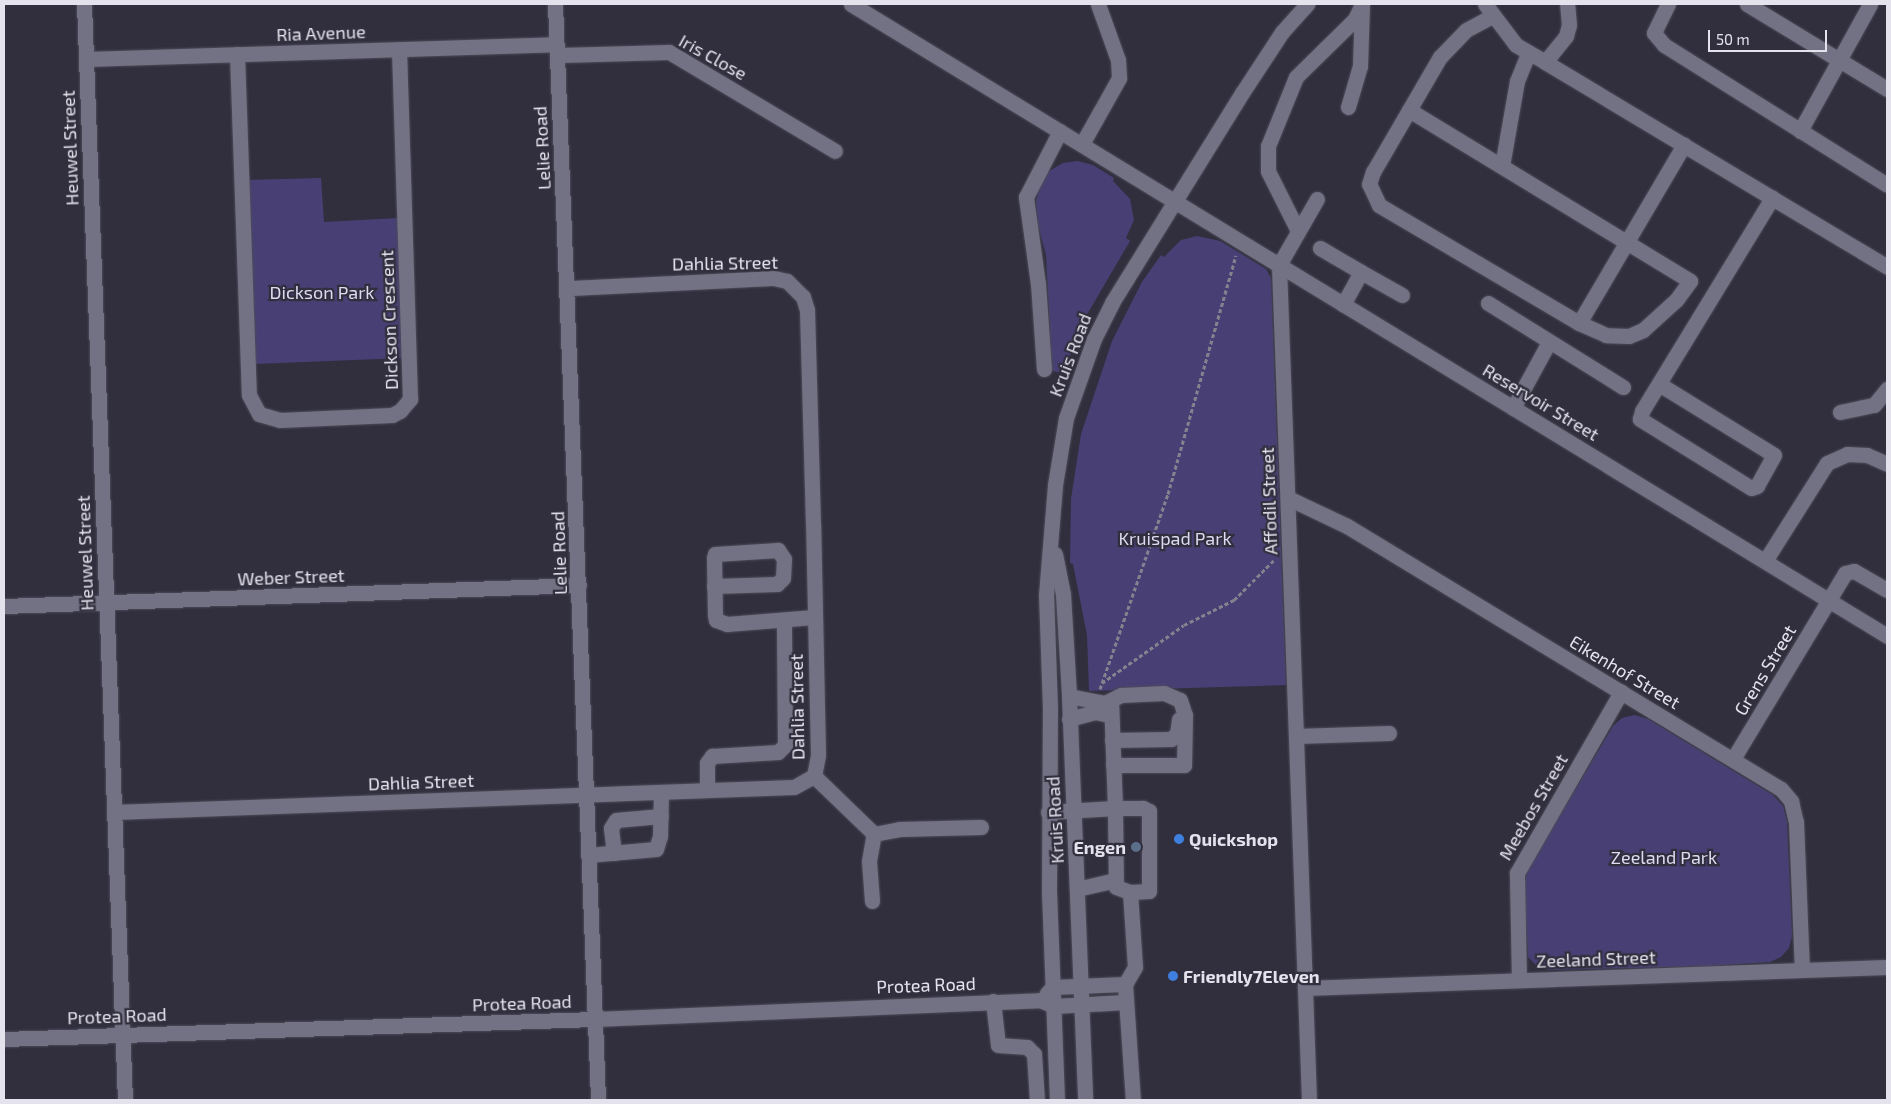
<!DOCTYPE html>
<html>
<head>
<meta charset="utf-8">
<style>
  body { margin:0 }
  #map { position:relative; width:1891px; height:1104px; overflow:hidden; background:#312f3e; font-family:"Exo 2",sans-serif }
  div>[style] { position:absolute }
  .green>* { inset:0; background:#484074 }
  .path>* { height:3px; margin-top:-1.5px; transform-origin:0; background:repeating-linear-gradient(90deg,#84828f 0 4px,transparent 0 6.5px) }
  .roads { filter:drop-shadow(0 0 1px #4e4c59) drop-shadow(0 0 1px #4e4c59) }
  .minor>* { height:15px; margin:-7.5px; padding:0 7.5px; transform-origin:7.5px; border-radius:7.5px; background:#737284 }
  .dots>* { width:14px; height:14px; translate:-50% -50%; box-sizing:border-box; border:2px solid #312f3e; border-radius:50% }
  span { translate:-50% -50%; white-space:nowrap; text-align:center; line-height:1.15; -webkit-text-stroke:4.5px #312f3e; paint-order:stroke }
  .street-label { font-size:18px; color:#e4e3ed }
  .park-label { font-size:18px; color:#dddbf1 }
  .poi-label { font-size:18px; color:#e4e3ed; font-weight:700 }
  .left { translate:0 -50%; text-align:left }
  .right { translate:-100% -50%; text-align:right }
  .frame { position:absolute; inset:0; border:5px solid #e4e3ed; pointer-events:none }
  .scale { position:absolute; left:1708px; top:30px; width:119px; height:22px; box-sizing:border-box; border:2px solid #e4e3ed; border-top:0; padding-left:6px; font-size:15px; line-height:18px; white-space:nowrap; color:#e4e3ed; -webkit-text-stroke:4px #312f3e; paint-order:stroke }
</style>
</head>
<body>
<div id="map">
  <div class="green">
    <div style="clip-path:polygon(1078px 161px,1093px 165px,1114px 178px,1113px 181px,1130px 199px,1134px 220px,1126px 238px,1130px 241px,1085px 318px,1063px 373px,1052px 371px,1046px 255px,1038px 225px,1036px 201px,1040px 185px,1049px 171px,1063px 163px)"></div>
    <div style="clip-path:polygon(321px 178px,324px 222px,398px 218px,403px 358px,255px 364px,247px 180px)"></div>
    <div style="clip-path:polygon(1197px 236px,1220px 241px,1235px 250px,1266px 269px,1271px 278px,1286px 685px,1089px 691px,1087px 635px,1073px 564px,1070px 563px,1071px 499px,1081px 434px,1112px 341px,1142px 282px,1161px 255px,1164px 257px,1181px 240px)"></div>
    <div style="clip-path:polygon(1635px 715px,1648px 719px,1773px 795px,1783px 806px,1787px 821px,1792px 936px,1789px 948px,1781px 957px,1770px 962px,1709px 966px,1548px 970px,1537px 966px,1528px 957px,1524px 885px,1527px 871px,1613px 726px,1622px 718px)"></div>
  </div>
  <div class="path">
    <div style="left:1102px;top:683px;width:100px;rotate:-35.3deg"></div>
    <div style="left:1184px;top:625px;width:56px;rotate:-26.6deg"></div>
    <div style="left:1234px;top:600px;width:58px;rotate:-45deg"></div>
    <div style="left:1100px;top:689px;width:207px;rotate:-70.8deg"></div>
    <div style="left:1168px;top:494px;width:248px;rotate:-74.1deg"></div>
  </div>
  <div class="roads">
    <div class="minor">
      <div style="left:84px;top:4px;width:1097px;rotate:87.86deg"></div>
      <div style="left:555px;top:4px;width:1097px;rotate:87.75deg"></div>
      <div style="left:851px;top:4px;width:1214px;rotate:31.38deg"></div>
      <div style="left:1485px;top:4px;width:51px;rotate:52.9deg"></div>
      <div style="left:1516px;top:45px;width:34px;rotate:30deg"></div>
      <div style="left:1545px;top:62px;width:33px;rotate:-51deg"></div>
      <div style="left:1566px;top:36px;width:11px;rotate:-75deg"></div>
      <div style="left:1569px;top:25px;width:21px;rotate:-95deg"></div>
      <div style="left:1668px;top:4px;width:32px;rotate:116deg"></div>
      <div style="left:1654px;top:33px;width:16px;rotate:50deg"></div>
      <div style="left:1664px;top:45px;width:263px;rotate:32.1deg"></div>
      <div style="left:1747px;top:4px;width:164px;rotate:31.3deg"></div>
      <div style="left:237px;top:54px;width:341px;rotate:88deg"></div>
      <div style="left:249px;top:395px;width:21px;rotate:62deg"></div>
      <div style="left:259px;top:414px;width:22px;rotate:16deg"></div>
      <div style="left:280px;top:420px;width:112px;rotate:-2.6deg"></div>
      <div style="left:392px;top:415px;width:9px;rotate:-27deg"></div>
      <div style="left:400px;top:411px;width:16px;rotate:-50deg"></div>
      <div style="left:410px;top:399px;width:350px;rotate:-91.8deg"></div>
      <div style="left:557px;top:55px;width:112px;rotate:-1.5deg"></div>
      <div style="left:669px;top:52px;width:193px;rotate:30.8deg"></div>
      <div style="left:86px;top:59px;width:470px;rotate:-1.8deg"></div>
      <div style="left:1545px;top:62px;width:399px;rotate:30.9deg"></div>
      <div style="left:1348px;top:107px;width:43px;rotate:-73.7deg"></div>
      <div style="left:1360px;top:66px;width:59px;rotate:-88.1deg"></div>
      <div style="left:1409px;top:110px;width:329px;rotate:31.3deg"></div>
      <div style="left:1690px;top:281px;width:24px;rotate:126deg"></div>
      <div style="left:1676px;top:300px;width:45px;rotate:137.7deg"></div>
      <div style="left:1643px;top:330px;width:15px;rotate:157deg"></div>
      <div style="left:1629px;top:336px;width:23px;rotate:-178deg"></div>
      <div style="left:1606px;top:335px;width:30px;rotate:-156deg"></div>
      <div style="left:1579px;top:323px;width:232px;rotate:-149.5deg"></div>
      <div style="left:1379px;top:205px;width:23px;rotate:-115deg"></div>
      <div style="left:1369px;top:184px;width:13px;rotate:-72deg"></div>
      <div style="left:1373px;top:172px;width:133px;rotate:-59.8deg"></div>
      <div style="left:1440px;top:57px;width:37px;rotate:-46deg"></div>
      <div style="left:1466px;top:30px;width:30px;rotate:-28deg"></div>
      <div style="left:1800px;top:131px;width:145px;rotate:-61.1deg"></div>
      <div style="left:1082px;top:144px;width:76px;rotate:-60.7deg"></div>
      <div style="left:1119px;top:78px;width:18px;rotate:-93deg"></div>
      <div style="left:1118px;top:60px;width:59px;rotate:-109.7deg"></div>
      <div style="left:1502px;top:166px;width:86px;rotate:-80deg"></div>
      <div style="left:1517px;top:81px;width:29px;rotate:-68deg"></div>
      <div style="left:1298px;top:231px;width:67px;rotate:-116.6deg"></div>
      <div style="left:1268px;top:171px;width:25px;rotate:-90deg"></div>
      <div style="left:1268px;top:146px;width:74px;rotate:-67.9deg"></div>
      <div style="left:1296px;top:77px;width:83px;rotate:-44.5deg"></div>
      <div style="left:1355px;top:19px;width:17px;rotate:-65deg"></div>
      <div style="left:1320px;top:248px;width:48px;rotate:30.3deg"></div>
      <div style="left:1361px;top:272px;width:37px;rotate:119deg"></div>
      <div style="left:1361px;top:272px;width:47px;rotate:29.3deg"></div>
      <div style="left:1488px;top:303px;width:159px;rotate:31.9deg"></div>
      <div style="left:1579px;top:323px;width:207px;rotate:-59.5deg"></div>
      <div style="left:1044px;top:369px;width:85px;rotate:-94deg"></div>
      <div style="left:1038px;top:284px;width:88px;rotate:-97.9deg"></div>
      <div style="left:1026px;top:197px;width:74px;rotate:-62.7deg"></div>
      <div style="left:1659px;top:384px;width:135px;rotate:31.7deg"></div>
      <div style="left:1774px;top:455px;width:35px;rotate:119deg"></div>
      <div style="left:1757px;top:486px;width:6px;rotate:162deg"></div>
      <div style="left:1751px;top:488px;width:131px;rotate:-148.1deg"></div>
      <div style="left:1640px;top:419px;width:8px;rotate:-76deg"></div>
      <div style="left:1642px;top:411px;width:250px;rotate:-58.6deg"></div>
      <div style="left:1513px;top:408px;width:75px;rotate:-61.4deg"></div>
      <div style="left:1840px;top:412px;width:35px;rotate:-12deg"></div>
      <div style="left:1874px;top:405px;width:21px;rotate:-51deg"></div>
      <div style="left:1288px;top:498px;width:65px;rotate:25.4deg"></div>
      <div style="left:1347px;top:526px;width:507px;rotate:31.22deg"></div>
      <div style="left:1781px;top:789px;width:16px;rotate:50deg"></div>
      <div style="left:1791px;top:801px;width:22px;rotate:77deg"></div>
      <div style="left:1796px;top:822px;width:148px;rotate:87.7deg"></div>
      <div style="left:1055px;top:554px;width:41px;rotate:78.7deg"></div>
      <div style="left:1063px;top:594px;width:102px;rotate:86.6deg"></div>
      <div style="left:1069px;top:696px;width:404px;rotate:87.7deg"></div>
      <div style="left:1765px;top:561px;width:116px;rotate:-57.7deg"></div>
      <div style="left:1827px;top:463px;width:22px;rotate:-24deg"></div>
      <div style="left:1847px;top:454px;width:20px;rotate:3deg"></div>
      <div style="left:1867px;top:455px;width:22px;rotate:24deg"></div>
      <div style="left:714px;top:586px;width:63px;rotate:-1.8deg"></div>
      <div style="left:777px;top:584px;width:8px;rotate:-45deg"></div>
      <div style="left:783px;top:578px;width:19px;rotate:-87deg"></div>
      <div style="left:784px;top:559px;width:11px;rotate:-124deg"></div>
      <div style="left:778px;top:550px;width:63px;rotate:176.4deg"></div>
      <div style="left:715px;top:554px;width:4px;rotate:104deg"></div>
      <div style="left:714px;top:558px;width:57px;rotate:89deg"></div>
      <div style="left:715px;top:615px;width:5px;rotate:79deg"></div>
      <div style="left:716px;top:620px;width:12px;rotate:20deg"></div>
      <div style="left:727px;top:624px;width:87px;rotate:-4.6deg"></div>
      <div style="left:4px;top:606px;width:575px;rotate:-2.09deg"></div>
      <div style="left:1069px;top:696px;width:37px;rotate:11deg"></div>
      <div style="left:1105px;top:703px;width:18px;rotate:-27deg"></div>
      <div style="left:1121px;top:695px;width:43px;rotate:-2.7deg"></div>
      <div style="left:1164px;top:693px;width:17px;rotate:24deg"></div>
      <div style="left:1180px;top:700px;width:16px;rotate:72deg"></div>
      <div style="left:1185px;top:715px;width:50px;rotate:91.1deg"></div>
      <div style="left:1184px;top:765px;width:71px;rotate:180deg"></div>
      <div style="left:1069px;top:719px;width:27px;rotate:-15deg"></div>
      <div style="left:1095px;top:712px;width:14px;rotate:12deg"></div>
      <div style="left:1296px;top:736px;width:93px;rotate:-1.8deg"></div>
      <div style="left:1112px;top:740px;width:59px;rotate:-1deg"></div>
      <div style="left:1171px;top:739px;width:8px;rotate:-40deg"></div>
      <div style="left:1177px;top:734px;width:15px;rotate:-82deg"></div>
      <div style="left:1733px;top:759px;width:217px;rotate:-58.9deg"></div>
      <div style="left:1845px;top:573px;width:9px;rotate:-13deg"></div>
      <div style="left:1854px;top:571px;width:38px;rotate:30deg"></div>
      <div style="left:814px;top:776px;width:83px;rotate:44deg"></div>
      <div style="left:707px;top:790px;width:27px;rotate:-90deg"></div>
      <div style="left:707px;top:763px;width:9px;rotate:-54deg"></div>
      <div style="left:712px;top:756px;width:66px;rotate:-3.5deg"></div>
      <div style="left:778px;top:752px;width:10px;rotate:-45deg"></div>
      <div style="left:785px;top:745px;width:125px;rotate:-90.5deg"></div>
      <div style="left:114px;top:812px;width:680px;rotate:-2.11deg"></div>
      <div style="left:794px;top:787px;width:23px;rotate:-29deg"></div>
      <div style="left:814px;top:776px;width:21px;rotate:-79deg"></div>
      <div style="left:818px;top:755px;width:231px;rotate:-91.2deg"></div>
      <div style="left:813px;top:524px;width:214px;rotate:-91.6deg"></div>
      <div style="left:807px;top:310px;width:14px;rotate:-107deg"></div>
      <div style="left:803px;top:297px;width:23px;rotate:-135deg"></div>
      <div style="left:787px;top:281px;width:13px;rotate:-167deg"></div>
      <div style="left:774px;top:278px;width:206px;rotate:177.2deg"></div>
      <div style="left:1048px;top:812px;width:67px;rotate:-3.4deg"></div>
      <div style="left:1115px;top:808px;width:79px;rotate:89.3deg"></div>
      <div style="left:1116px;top:887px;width:15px;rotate:20deg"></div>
      <div style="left:1130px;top:892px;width:19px;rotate:-3deg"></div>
      <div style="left:1149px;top:891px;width:80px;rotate:-90deg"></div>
      <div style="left:1149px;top:811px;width:7px;rotate:-153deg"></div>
      <div style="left:1143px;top:808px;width:28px;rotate:180deg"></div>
      <div style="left:1115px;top:808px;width:107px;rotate:-92.1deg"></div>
      <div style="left:874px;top:834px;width:26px;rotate:-11deg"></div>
      <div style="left:900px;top:829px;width:81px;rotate:-1.4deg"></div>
      <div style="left:614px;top:853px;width:25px;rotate:-97deg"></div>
      <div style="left:611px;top:828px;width:9px;rotate:-58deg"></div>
      <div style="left:616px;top:820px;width:45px;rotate:-5.1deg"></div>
      <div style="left:588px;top:855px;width:68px;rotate:-5deg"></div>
      <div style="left:656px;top:849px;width:14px;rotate:-73deg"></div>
      <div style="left:660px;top:836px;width:44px;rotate:-88.7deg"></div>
      <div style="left:1077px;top:889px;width:37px;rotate:-13deg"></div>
      <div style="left:1130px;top:892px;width:75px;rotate:86.2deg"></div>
      <div style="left:1135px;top:967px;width:20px;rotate:120deg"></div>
      <div style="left:1125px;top:984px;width:116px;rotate:86.1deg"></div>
      <div style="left:872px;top:901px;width:40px;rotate:-94.3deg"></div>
      <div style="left:869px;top:861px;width:27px;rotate:-80deg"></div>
      <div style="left:1519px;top:980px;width:107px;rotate:-91.1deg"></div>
      <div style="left:1517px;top:873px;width:209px;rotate:-60.1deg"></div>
      <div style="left:1305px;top:988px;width:582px;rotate:-2.07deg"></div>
      <div style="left:1047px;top:993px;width:8px;rotate:-45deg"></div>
      <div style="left:1053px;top:987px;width:72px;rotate:-2.4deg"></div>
      <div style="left:993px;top:1001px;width:44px;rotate:83.5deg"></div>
      <div style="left:998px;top:1045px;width:29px;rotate:4deg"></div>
      <div style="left:1027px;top:1047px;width:10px;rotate:45deg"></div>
      <div style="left:1034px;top:1054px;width:46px;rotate:86.3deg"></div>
      <div style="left:4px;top:1039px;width:591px;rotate:-1.94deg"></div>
      <div style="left:595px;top:1019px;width:445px;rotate:-2.4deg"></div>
      <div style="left:1040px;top:1000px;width:15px;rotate:23deg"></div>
      <div style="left:1054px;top:1006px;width:72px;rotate:-3.2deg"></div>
      <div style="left:1057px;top:1100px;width:208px;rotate:-92.2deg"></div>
      <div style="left:1049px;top:892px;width:184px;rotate:-89.7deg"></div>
      <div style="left:1050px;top:708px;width:113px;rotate:-92deg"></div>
      <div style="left:1046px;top:595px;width:110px;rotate:-85.3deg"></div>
      <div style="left:1055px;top:485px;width:68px;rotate:-80.7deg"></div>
      <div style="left:1066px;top:418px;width:84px;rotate:-70.5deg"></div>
      <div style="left:1094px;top:339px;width:42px;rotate:-63.4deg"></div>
      <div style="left:1113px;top:301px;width:245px;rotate:-58.2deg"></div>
      <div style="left:1242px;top:93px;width:73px;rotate:-56.7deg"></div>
      <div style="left:1282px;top:32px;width:38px;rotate:-48deg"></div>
      <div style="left:1309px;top:1100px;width:836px;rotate:-92.06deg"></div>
      <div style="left:1279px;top:265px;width:76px;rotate:-60.1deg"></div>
    </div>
  </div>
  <div class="dots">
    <div style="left:1179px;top:839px;background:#3f7fe0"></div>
    <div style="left:1136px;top:847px;background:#5c6f8a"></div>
    <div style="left:1173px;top:976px;background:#3f7fe0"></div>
  </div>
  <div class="street-label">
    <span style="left:321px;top:33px;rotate:-2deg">Ria Avenue</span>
    <span style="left:713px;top:57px;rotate:29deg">Iris Close</span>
    <span style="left:70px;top:148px;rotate:-92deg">Heuwel Street</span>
    <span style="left:542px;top:148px;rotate:-93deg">Lelie Road</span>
    <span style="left:725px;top:263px;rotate:-1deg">Dahlia Street</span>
    <span style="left:389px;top:320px;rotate:-92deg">Dickson Crescent</span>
    <span style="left:1070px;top:355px;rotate:-69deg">Kruis Road</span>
    <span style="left:1541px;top:402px;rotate:31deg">Reservoir Street</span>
    <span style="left:1269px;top:501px;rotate:-92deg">Affodil Street</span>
    <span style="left:85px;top:553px;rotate:-92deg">Heuwel Street</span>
    <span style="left:559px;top:553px;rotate:-92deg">Lelie Road</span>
    <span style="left:291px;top:577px;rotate:-2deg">Weber Street</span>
    <span style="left:1765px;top:670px;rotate:-59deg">Grens Street</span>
    <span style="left:1625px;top:672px;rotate:31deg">Eikenhof Street</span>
    <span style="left:797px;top:707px;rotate:-91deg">Dahlia Street</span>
    <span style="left:421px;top:782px;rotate:-2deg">Dahlia Street</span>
    <span style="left:1533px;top:807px;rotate:-60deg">Meebos Street</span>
    <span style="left:1055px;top:820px;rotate:-93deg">Kruis Road</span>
    <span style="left:1596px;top:959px;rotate:-2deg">Zeeland Street</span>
    <span style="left:926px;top:985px;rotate:-2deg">Protea Road</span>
    <span style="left:522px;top:1003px;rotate:-2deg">Protea Road</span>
    <span style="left:117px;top:1016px;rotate:-2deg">Protea Road</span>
  </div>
  <div class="park-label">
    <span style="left:322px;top:292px">Dickson Park</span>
    <span style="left:1175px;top:538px">Kruispad Park</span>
    <span style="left:1664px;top:857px">Zeeland Park</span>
  </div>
  <div class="poi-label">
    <span class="left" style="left:1189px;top:839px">Quickshop</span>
    <span class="right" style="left:1126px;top:847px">Engen</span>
    <span class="left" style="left:1183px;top:976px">Friendly7Eleven</span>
  </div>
  <div class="frame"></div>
  <div class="scale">50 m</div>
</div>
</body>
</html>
